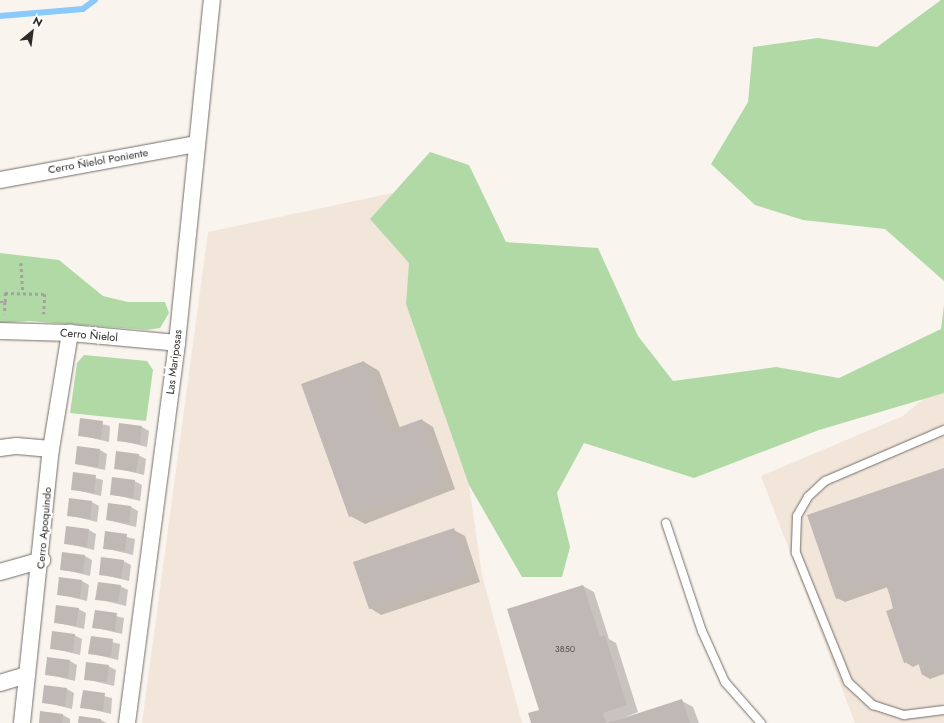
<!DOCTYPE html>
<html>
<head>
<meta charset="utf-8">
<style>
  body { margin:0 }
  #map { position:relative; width:944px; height:723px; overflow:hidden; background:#faf4ee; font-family:Jost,sans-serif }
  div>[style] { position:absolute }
  .built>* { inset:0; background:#f2e6db }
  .green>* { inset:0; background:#b0d9a6 }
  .shadow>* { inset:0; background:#0003 }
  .stream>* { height:5.5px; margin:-2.75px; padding:0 2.75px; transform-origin:2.75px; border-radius:2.75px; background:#89c9fb }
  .building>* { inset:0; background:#c0b8b5 }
  .path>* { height:2.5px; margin-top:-1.25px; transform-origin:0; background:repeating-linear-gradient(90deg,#a5a09c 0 3px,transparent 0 6px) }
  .roads { filter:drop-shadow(0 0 1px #736d68) drop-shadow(0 0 1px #736d68) }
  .lane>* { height:8px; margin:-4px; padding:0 4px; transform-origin:4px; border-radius:4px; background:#fff }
  .street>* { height:16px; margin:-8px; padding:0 8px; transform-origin:8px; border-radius:8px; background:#fff }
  span { translate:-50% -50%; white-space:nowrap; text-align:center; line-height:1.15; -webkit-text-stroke:4px #fff; paint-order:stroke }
  .number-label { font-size:9px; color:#524e4b }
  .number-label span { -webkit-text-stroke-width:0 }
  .street-label { font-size:11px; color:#2d2a28 }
  .north { position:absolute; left:12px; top:12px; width:40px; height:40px; -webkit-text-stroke:3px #fff; paint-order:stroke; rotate:29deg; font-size:11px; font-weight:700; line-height:16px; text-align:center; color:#2d2a28 }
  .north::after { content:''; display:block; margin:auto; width:14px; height:18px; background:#2d2a28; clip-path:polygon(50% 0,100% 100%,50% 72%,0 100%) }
</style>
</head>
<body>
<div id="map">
  <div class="built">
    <div style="clip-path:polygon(440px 183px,469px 485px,482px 575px,522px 723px,142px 723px,208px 232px)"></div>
    <div style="clip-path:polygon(944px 381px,944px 723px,855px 723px,761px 476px,903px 416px)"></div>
  </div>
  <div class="green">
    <div style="clip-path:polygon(941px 0,944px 0,944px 281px,885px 229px,803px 220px,755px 205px,711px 164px,748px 102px,753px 47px,818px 38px,877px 47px)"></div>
    <div style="clip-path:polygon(430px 152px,469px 165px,506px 242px,598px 248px,638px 336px,673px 381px,776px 367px,839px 378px,941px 329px,944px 305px,944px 393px,819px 430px,694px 478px,584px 443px,557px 493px,570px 547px,562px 577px,522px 577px,469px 485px,406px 304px,409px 263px,370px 219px)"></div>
    <div style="clip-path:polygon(0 253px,59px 260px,103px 296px,128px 302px,165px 302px,169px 313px,160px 328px,147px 330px,29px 321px,0 323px)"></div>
    <div style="clip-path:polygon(84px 355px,147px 361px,153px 370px,146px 421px,70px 413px,77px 363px)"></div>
  </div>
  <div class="shadow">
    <div style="clip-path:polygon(364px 362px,379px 371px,400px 428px,422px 420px,433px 427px,455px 489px,365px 524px,350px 516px)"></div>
    <div style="clip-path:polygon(81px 419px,110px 426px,109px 442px,79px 435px)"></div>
    <div style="clip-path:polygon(142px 427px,149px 431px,147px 447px,118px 440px)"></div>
    <div style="clip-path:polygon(100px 450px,107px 454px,105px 470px,76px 464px)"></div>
    <div style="clip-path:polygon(138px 455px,146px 459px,144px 475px,115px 468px)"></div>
    <div style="clip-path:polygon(944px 469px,944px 674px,930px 679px,923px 675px,919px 664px,913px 667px,905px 662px,888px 587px,845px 602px,837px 598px)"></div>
    <div style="clip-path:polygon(74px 473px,103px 480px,101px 496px,72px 489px)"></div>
    <div style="clip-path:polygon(134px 481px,142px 485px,140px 501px,111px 494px)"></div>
    <div style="clip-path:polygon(92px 502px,99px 506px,97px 522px,69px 515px)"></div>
    <div style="clip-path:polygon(131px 507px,138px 511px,136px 527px,107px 520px)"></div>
    <div style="clip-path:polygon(89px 530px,96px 534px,94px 550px,65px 543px)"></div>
    <div style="clip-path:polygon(454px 530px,465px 536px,480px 582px,381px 615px,370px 608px)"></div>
    <div style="clip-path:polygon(106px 532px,135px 539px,133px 555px,104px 548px)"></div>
    <div style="clip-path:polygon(85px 556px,92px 560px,90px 576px,61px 569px)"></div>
    <div style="clip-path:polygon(123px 561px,131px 565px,129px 581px,100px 574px)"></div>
    <div style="clip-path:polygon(82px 581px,89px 585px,87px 601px,58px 594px)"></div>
    <div style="clip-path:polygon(120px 586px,128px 590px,126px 606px,97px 599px)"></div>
    <div style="clip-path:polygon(583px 586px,594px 592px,609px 639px,616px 643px,638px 712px,614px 722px,682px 701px,693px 707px,699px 723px,532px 723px,540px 711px)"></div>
    <div style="clip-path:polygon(78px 609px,86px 613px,84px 629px,55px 622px)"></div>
    <div style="clip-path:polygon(95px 611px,124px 618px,122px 634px,93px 627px)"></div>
    <div style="clip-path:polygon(74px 635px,82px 639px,80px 655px,51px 648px)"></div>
    <div style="clip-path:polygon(92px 637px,120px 644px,118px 660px,89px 653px)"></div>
    <div style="clip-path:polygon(70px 661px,77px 665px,75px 681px,46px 674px)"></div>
    <div style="clip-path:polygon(108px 666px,116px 670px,114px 686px,85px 679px)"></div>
    <div style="clip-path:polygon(67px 689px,74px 693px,72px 709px,43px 702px)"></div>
    <div style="clip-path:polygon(84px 691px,112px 698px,111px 714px,82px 707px)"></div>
    <div style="clip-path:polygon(63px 715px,70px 719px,70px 723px,40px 723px)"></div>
    <div style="clip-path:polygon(80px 717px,101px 720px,107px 723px,79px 723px)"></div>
  </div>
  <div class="stream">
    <div style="left:0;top:16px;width:83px;rotate:-4.8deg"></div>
    <div style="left:83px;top:9px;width:15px;rotate:-37deg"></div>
  </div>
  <div class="building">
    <div style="clip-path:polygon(364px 361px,389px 431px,422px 419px,445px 483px,349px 517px,301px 384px)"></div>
    <div style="clip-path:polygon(80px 418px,103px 421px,101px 439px,78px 436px)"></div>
    <div style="clip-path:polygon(119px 423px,142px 426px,140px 444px,117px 441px)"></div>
    <div style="clip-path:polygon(77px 446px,100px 449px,98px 467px,75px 464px)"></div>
    <div style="clip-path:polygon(116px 451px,139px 454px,136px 472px,114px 469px)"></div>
    <div style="clip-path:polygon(944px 468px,944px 668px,922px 675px,917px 659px,904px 663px,886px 611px,894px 608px,885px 582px,836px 599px,807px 515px)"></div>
    <div style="clip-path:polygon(73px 472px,96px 475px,94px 493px,71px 490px)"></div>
    <div style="clip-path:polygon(112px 477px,135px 480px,133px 498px,110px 495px)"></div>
    <div style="clip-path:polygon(69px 498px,92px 501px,90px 519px,67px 516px)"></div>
    <div style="clip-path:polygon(108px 503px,131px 506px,129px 523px,106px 520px)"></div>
    <div style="clip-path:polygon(66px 526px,89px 529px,87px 547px,64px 544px)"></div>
    <div style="clip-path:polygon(454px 528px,470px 576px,369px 609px,353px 562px)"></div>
    <div style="clip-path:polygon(105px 531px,127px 534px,125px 551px,103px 549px)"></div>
    <div style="clip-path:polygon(62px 552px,85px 555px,83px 573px,60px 570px)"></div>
    <div style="clip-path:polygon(101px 557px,124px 560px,121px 578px,99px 575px)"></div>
    <div style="clip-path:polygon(59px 577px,82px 580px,80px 598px,57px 595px)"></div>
    <div style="clip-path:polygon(98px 582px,121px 585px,118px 602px,95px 600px)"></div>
    <div style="clip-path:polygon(583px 585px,600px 637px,605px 636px,627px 705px,603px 713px,606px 723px,531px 723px,528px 713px,539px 710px,507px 609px)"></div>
    <div style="clip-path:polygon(56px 605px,79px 608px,76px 626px,54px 623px)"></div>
    <div style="clip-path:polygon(95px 610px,117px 613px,115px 631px,92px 628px)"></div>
    <div style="clip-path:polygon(52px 631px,75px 634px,73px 652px,50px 649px)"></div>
    <div style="clip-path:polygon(91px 636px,113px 639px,111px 657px,88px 654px)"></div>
    <div style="clip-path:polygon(47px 657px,70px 660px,68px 678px,45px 675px)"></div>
    <div style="clip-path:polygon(86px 662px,109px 665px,107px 682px,84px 680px)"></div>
    <div style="clip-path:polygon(44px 685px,67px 688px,65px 706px,42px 703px)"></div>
    <div style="clip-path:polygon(83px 690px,105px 693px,103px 711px,80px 708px)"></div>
    <div style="clip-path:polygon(682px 699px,690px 723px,608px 723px)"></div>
    <div style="clip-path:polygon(40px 711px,63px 714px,62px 723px,39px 723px)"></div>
    <div style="clip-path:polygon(79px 716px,101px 719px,101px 723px,78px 723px)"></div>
  </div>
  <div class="path">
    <div style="left:21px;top:263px;width:30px;rotate:86deg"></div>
    <div style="left:0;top:302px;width:5px"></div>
    <div style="left:5px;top:302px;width:12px;rotate:90deg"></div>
    <div style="left:5px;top:302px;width:9px;rotate:-90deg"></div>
    <div style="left:5px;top:293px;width:40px;rotate:1.4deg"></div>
    <div style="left:45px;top:294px;width:20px;rotate:93deg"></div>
  </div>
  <div class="roads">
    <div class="lane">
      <div style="left:944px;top:430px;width:129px;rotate:156.8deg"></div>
      <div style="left:825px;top:481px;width:23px;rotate:137deg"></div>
      <div style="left:808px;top:497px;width:22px;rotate:120deg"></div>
      <div style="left:797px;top:516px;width:37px;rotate:92deg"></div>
      <div style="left:796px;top:553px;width:139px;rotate:68deg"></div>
      <div style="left:848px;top:682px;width:34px;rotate:43deg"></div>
      <div style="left:873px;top:705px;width:33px;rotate:18deg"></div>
      <div style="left:904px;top:715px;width:40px;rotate:-7.1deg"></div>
      <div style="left:666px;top:523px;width:114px;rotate:71.6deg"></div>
      <div style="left:702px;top:631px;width:56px;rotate:65.7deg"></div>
      <div style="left:725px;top:682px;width:55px;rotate:48.7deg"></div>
    </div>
    <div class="street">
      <div style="left:0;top:180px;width:199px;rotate:-10.4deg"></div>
      <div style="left:0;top:331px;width:70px;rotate:1.6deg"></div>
      <div style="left:70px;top:333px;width:107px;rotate:5.3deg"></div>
      <div style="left:0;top:448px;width:17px;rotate:-7deg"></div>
      <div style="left:17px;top:446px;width:34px;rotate:5deg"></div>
      <div style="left:0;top:572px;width:44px;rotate:-15.9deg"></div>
      <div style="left:0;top:683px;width:28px;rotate:-17deg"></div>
      <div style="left:22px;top:723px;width:276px;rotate:-84deg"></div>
      <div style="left:51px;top:449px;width:118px;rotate:-80.7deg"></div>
      <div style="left:127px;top:723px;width:383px;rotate:-82.5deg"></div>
      <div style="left:177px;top:343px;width:345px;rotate:-84.2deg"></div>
    </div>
  </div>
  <div class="number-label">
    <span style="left:565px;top:649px">3850</span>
  </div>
  <div class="street-label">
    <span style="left:98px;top:161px;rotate:-10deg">Cerro Ñielol Poniente</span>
    <span style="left:89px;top:335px;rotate:5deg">Cerro Ñielol</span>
    <span style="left:174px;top:362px;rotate:-83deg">Las Mariposas</span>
    <span style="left:44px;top:528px;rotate:-85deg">Cerro Apoquindo</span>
  </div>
  <div class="north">N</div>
</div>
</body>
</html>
